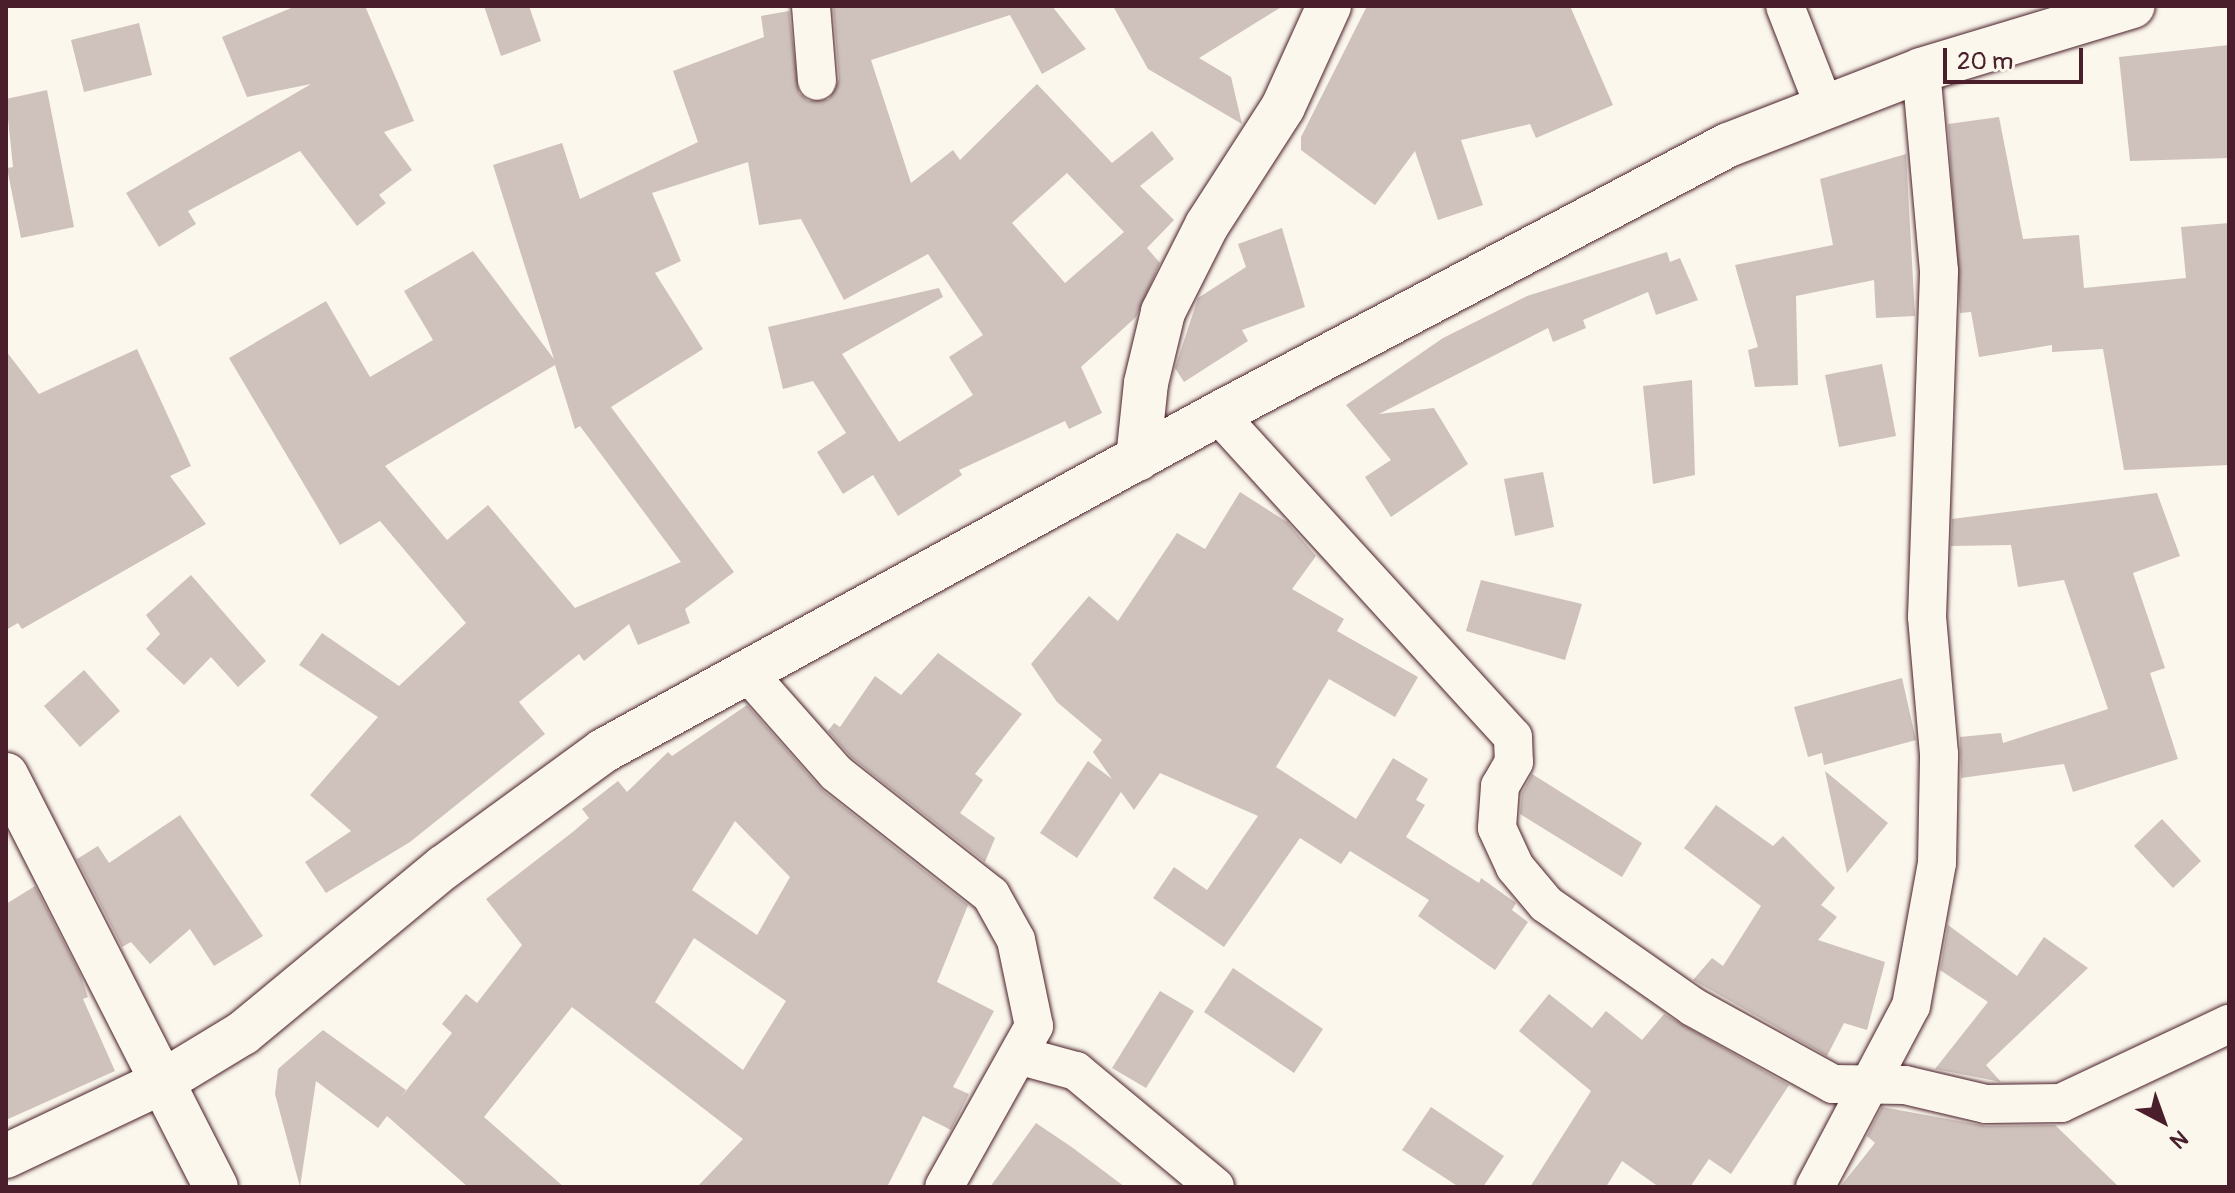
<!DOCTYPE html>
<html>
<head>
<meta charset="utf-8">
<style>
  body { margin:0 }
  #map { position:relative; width:2235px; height:1193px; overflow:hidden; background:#fbf7ec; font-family:Pangolin,sans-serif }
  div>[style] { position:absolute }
  .building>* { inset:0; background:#cfc2bc }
  .roads { filter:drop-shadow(0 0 2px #4a1f2b) drop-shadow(0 0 2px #4a1f2b) }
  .street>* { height:38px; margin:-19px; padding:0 19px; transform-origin:19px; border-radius:19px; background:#fbf7ec }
  .secondary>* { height:44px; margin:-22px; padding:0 22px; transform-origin:22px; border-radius:22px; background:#fbf7ec }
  span { translate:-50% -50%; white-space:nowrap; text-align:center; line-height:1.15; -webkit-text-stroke:7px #fbf7ec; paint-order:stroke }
  .frame { position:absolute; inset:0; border:8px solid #4a1f2b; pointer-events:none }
  .north { position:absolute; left:2123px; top:1081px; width:80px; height:80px; -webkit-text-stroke:6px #fbf7ec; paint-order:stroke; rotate:139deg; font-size:22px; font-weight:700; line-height:32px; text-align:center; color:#4a1f2b }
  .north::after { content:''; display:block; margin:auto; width:28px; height:36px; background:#4a1f2b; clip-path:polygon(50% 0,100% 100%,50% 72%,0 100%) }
  .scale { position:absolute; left:1943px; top:48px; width:140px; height:36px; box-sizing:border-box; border:4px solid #4a1f2b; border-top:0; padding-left:10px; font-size:24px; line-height:28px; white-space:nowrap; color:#4a1f2b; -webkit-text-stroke:6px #fbf7ec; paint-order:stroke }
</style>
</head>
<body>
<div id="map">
  <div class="building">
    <div style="clip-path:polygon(296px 6px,365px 6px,414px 121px,384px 132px,412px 170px,379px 195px,386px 203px,357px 226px,300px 151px,188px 211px,196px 224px,159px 247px,126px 193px,311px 84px,247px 97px,222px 37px)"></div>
    <div style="clip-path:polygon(484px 6px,529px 6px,541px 41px,501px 56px)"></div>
    <div style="clip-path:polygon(evenodd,833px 6px,1052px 6px,1086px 49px,1042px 74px,1010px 15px,871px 60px,911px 183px,953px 150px,960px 160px,1037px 84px,1112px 163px,1152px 131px,1174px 159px,1140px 186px,1174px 220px,1147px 248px,1160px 263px,1136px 317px,1081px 367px,1102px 413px,1069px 429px,1065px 421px,959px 470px,962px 475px,898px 516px,873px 475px,843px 494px,817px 452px,846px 433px,813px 381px,783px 389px,768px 327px,939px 288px,943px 297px,842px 354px,899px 442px,973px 395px,949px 357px,983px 335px,928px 254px,844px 300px,801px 219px,759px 225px,748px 162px,652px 193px,681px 261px,655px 273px,703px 349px,611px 407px,734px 572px,685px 609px,690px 623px,638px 645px,629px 624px,584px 661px,579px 654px,519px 702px,545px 734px,410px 842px,326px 893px,305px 862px,351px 831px,310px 795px,378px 717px,299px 665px,322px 633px,399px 686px,466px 623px,380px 521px,340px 545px,229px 358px,326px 301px,370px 377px,433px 340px,404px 291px,473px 251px,554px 359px,493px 165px,562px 143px,580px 199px,698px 142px,673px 71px,764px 37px,761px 16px,789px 11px,799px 93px,808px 101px,829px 99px,839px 79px,833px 6px,1067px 173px,1124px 232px,1065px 283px,1012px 223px,1067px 173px,833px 6px,555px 365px,575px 429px,580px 426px,681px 562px,575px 608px,488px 505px,447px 540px,385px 466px,555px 365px)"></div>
    <div style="clip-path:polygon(1113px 6px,1283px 6px,1199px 58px,1231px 77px,1242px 124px,1148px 69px)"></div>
    <div style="clip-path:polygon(1367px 6px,1570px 6px,1613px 105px,1536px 138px,1530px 124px,1461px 140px,1483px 205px,1438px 220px,1415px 151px,1375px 205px,1301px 150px,1301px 137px)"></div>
    <div style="clip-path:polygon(139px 23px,152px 75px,84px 92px,71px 40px)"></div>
    <div style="clip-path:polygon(2229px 45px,2229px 158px,2130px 161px,2119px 57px)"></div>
    <div style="clip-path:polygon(47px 90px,74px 227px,21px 238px,7px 168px,13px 167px,6px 99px)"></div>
    <div style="clip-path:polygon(1999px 117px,2023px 239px,2079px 235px,2084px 288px,2186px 278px,2181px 227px,2229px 223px,2229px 465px,2124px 470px,2103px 349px,2052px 352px,2052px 345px,1979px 357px,1971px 312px,1960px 313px,1948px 124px)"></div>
    <div style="clip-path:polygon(1906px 154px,1915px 316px,1876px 318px,1874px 280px,1796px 296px,1798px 385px,1755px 387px,1748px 350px,1758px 347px,1735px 265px,1833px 245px,1820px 179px)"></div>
    <div style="clip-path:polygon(1282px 228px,1305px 307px,1242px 330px,1248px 341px,1184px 382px,1175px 368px,1198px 298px,1246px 267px,1238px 244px)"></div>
    <div style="clip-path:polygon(1667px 252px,1670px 262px,1680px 258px,1698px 300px,1656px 315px,1648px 292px,1583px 320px,1586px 328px,1553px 342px,1548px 328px,1379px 414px,1434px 408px,1468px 464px,1391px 517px,1365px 477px,1391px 460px,1346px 405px,1443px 338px,1527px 296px)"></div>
    <div style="clip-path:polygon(137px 349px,191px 466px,170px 476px,206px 524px,22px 629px,18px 623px,6px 630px,6px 351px,39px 394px)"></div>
    <div style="clip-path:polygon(1882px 364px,1896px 436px,1839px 447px,1825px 375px)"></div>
    <div style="clip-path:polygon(1692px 380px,1695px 475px,1653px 484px,1643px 386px)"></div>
    <div style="clip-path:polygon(1543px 472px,1554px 527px,1515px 536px,1504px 479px)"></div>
    <div style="clip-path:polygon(1240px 492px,1287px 522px,1316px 556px,1292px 589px,1344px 619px,1337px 631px,1418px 677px,1395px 717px,1329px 679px,1276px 767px,1356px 819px,1393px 758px,1428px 779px,1416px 800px,1425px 805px,1406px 837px,1479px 883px,1481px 878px,1516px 903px,1512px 910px,1528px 922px,1495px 970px,1418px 916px,1429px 900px,1350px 851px,1341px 864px,1300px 838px,1224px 947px,1153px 898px,1174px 867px,1207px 890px,1258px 816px,1160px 773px,1134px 810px,1121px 792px,1077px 858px,1040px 833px,1088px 761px,1112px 779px,1093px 752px,1102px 740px,1057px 702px,1031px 664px,1089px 596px,1118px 621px,1177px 533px,1205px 549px)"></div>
    <div style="clip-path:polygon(2157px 493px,2180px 556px,2133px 573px,2165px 668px,2150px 673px,2178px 759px,2073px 792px,2064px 764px,1961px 778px,1960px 737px,2001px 733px,2003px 743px,2108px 709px,2064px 580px,2018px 587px,2011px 545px,1951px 546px,1952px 519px)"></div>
    <div style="clip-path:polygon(191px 575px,266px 661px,238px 687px,211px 657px,184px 685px,146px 649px,160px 634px,146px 615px)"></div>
    <div style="clip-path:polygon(1481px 580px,1582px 604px,1565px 660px,1466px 631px)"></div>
    <div style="clip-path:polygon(938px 653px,1022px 714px,975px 774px,983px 780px,960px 813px,995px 838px,985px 862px,851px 757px,828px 731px,834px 723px,840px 727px,875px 676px,901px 695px)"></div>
    <div style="clip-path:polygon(84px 670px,120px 711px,80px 747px,44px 706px)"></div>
    <div style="clip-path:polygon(1902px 678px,1916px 740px,1824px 765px,1822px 753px,1808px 757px,1794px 707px)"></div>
    <div style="clip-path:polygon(evenodd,747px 705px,822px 790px,968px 905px,937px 982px,994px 1011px,953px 1087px,969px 1094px,951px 1130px,923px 1116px,887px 1187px,697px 1187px,743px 1139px,572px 1007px,484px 1117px,564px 1187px,468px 1187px,387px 1116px,378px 1128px,316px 1081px,300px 1187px,275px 1094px,278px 1069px,323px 1030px,406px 1090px,401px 1097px,452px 1033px,442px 1024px,466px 994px,477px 1003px,522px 945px,486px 899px,574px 831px,589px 818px,582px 809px,618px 781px,627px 792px,668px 752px,672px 756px,747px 705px,735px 821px,790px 877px,757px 935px,692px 890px,735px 821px,747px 705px,694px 938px,786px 1001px,743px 1070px,655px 1002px,694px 938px)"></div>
    <div style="clip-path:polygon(1825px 771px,1888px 823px,1847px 873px)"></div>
    <div style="clip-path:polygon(1532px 774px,1642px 843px,1622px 877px,1520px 814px,1522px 793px)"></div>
    <div style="clip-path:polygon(1716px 805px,1773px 846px,1783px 836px,1835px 888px,1821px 905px,1837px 917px,1818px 940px,1885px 962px,1867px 1030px,1844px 1023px,1827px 1056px,1693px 980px,1712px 958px,1723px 966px,1761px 906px,1684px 848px)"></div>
    <div style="clip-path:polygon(180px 815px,263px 936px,214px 966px,190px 929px,150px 964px,131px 942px,122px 947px,77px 859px,98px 846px,109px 863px)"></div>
    <div style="clip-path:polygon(2162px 819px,2201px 861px,2173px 888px,2134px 846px)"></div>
    <div style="clip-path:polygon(35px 886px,80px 974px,88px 997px,83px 999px,115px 1071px,6px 1120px,6px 904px)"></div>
    <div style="clip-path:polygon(1948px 925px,2017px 976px,2044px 937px,2088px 968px,1986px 1065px,2001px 1082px,1935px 1069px,1988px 1002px,1940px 970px)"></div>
    <div style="clip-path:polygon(1233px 968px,1323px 1029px,1294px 1073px,1204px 1012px)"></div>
    <div style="clip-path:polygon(1160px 991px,1194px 1011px,1146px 1088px,1112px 1068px)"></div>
    <div style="clip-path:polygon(1549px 994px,1592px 1028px,1606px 1011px,1642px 1040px,1664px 1014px,1789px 1085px,1731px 1174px,1709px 1159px,1690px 1187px,1659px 1187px,1622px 1161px,1606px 1187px,1530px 1187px,1591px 1091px,1519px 1031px)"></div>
    <div style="clip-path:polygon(1431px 1107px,1504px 1156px,1483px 1187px,1459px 1187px,1402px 1150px)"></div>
    <div style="clip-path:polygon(1882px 1107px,1986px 1126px,2055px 1125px,2119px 1187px,1840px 1187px,1875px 1143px,1867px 1136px)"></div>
    <div style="clip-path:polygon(1036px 1123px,1073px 1148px,1125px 1187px,990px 1187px)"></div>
  </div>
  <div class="roads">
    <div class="street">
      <div style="left:811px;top:6px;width:75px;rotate:85.4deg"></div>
      <div style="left:1785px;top:6px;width:107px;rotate:68.7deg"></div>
      <div style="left:1218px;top:414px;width:437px;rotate:47.6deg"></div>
      <div style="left:1513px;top:737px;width:25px;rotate:88deg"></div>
      <div style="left:1514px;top:762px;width:28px;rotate:120deg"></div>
      <div style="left:1500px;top:786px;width:42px;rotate:94.1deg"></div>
      <div style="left:1497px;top:828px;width:43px;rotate:65.2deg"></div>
      <div style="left:1515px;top:867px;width:48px;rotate:50deg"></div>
      <div style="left:1546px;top:904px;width:179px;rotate:35deg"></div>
      <div style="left:1693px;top:1007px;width:160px;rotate:28.8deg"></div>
      <div style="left:1833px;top:1084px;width:72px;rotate:0.8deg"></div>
      <div style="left:1905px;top:1085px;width:83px;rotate:13.2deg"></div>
      <div style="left:1986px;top:1104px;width:75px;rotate:-0.8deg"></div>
      <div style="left:2061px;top:1103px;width:186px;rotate:-25.2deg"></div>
      <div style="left:745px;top:670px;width:137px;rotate:48.5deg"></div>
      <div style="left:836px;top:773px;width:197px;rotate:38.2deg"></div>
      <div style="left:991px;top:895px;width:51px;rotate:60.9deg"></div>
      <div style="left:1016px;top:940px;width:88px;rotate:78.2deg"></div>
      <div style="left:1034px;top:1026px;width:184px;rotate:119.2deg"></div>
      <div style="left:1021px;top:1056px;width:57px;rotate:15.3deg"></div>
      <div style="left:1076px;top:1071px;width:181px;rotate:39.8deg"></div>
      <div style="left:1815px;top:1187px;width:205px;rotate:-62.1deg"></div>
      <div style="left:1911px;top:1006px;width:145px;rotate:-79.7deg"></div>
      <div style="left:1937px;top:863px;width:109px;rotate:-88.9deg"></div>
      <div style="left:1939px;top:754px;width:138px;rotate:-95deg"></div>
      <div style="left:1927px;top:617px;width:346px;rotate:-88deg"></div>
      <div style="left:1939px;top:271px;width:202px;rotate:-95.1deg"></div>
    </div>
    <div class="secondary">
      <div style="left:1138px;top:459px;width:76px;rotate:-84deg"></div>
      <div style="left:1146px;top:383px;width:73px;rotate:-76.5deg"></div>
      <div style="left:1163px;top:312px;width:97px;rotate:-63.2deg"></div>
      <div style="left:1207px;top:225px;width:140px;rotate:-57.2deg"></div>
      <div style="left:1283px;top:107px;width:111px;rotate:-65.5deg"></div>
      <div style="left:6px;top:775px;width:462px;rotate:63deg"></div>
      <div style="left:6px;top:1156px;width:173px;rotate:-25.4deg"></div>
      <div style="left:162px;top:1082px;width:95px;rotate:-31.2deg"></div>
      <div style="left:243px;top:1033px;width:261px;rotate:-39.6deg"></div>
      <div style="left:444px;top:867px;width:197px;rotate:-36.1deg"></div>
      <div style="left:603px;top:751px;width:701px;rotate:-28.72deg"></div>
      <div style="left:1218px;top:414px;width:577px;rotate:-27.81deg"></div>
      <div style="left:1728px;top:145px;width:207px;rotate:-21.2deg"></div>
      <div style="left:1921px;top:70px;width:221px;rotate:-16.8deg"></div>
    </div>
  </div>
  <div class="frame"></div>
  <div class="north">N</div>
  <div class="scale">20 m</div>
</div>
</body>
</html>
